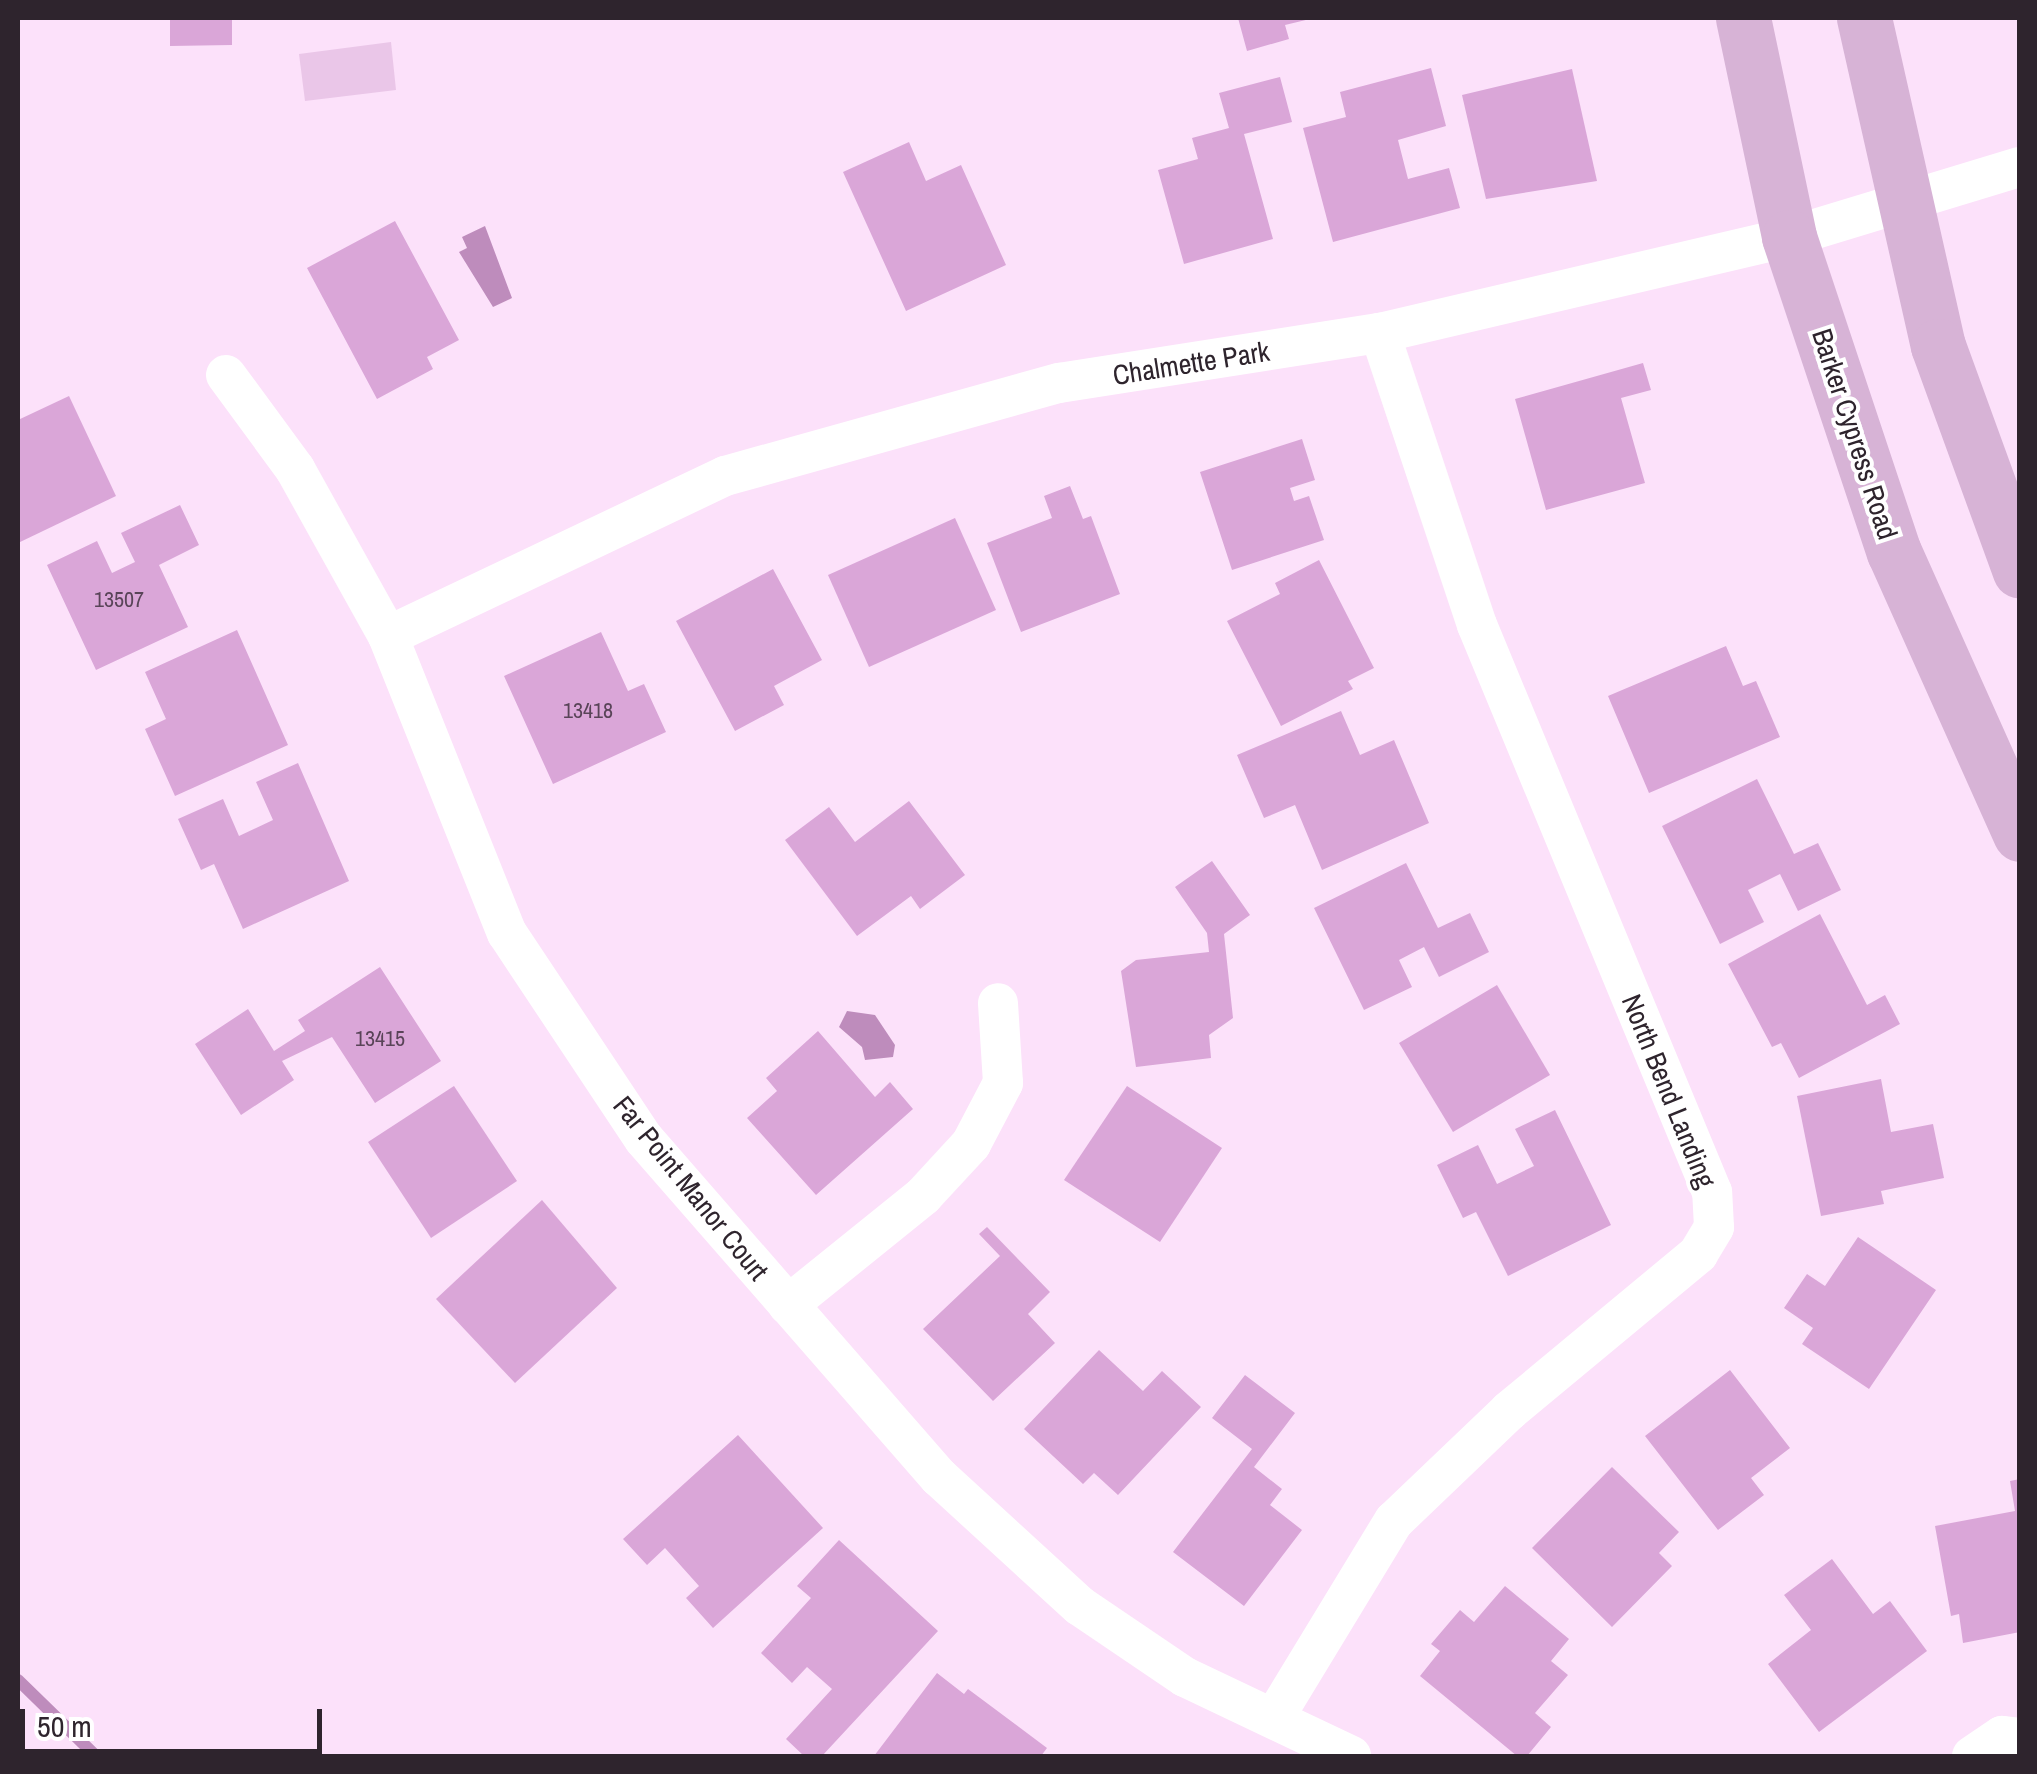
<!DOCTYPE html>
<html>
<head>
<meta charset="utf-8">
<style>
  body { margin:0 }
  #map { position:relative; width:2037px; height:1774px; overflow:hidden; background:#fce1fa; font-family:"Archivo Narrow",sans-serif }
  div>[style] { position:absolute }
  .green>* { inset:0; background:#eac6e8 }
  .water>* { inset:0; background:#be8cbc }
  .stream>* { height:12px; margin:-6px; padding:0 6px; transform-origin:6px; border-radius:6px; background:#be8cbc }
  .building>* { inset:0; background:#daa6d8 }
  .minor>* { height:40px; margin:-20px; padding:0 20px; transform-origin:20px; border-radius:20px; background:#fff }
  .primary>* { height:55px; margin:-27.5px; padding:0 27.5px; transform-origin:27.5px; border-radius:27.5px; background:#d7b3d6 }
  span { translate:-50% -50%; white-space:nowrap; text-align:center; line-height:1.15; -webkit-text-stroke:8px #fff; paint-order:stroke }
  .number-label { font-size:22px; color:#594458 }
  .number-label span { -webkit-text-stroke-width:0 }
  .street-label { font-size:28px; color:#2e242d }
  .frame { position:absolute; inset:0; border:20px solid #2e242d; pointer-events:none }
  .scale { position:absolute; left:20px; top:1709px; width:302px; height:45px; box-sizing:border-box; border:5px solid #2e242d; border-top:0; padding-left:12px; font-size:30px; line-height:35px; white-space:nowrap; color:#2e242d; -webkit-text-stroke:8px #fff; paint-order:stroke }
</style>
</head>
<body>
<div id="map">
  <div class="green">
    <div style="clip-path:polygon(391px 42px,396px 90px,305px 101px,299px 54px)"></div>
  </div>
  <div class="water">
    <div style="clip-path:polygon(485px 226px,512px 298px,493px 307px,459px 252px,467px 248px,462px 237px)"></div>
    <div style="clip-path:polygon(847px 1011px,875px 1015px,895px 1045px,893px 1057px,865px 1060px,862px 1047px,839px 1027px)"></div>
  </div>
  <div class="stream">
    <div style="left:18px;top:1680px;width:109px;rotate:44.3deg"></div>
  </div>
  <div class="building">
    <div style="clip-path:polygon(170px 18px,232px 18px,232px 45px,170px 46px)"></div>
    <div style="clip-path:polygon(1238px 18px,1310px 18px,1310px 19px,1285px 25px,1289px 39px,1247px 51px)"></div>
    <div style="clip-path:polygon(1431px 68px,1446px 126px,1398px 140px,1408px 179px,1449px 168px,1460px 208px,1333px 242px,1303px 128px,1346px 117px,1340px 92px)"></div>
    <div style="clip-path:polygon(1572px 69px,1597px 181px,1486px 199px,1462px 95px)"></div>
    <div style="clip-path:polygon(1280px 77px,1292px 122px,1244px 134px,1273px 239px,1184px 264px,1158px 170px,1198px 159px,1192px 138px,1229px 128px,1219px 93px)"></div>
    <div style="clip-path:polygon(909px 142px,926px 181px,961px 165px,1006px 265px,906px 311px,843px 172px)"></div>
    <div style="clip-path:polygon(395px 221px,459px 340px,427px 357px,433px 369px,377px 399px,307px 268px)"></div>
    <div style="clip-path:polygon(1643px 363px,1651px 390px,1621px 398px,1645px 483px,1546px 510px,1515px 399px)"></div>
    <div style="clip-path:polygon(69px 396px,116px 496px,18px 543px,18px 420px)"></div>
    <div style="clip-path:polygon(1302px 439px,1315px 480px,1290px 488px,1294px 501px,1309px 496px,1324px 540px,1232px 570px,1200px 472px)"></div>
    <div style="clip-path:polygon(1070px 486px,1083px 519px,1091px 516px,1120px 594px,1021px 632px,987px 543px,1052px 518px,1044px 496px)"></div>
    <div style="clip-path:polygon(180px 505px,199px 545px,159px 565px,188px 627px,96px 670px,47px 565px,97px 541px,112px 573px,135px 562px,121px 533px)"></div>
    <div style="clip-path:polygon(955px 518px,996px 610px,869px 667px,828px 575px)"></div>
    <div style="clip-path:polygon(1319px 560px,1374px 668px,1348px 681px,1353px 689px,1281px 726px,1227px 621px,1280px 594px,1275px 583px)"></div>
    <div style="clip-path:polygon(773px 569px,822px 660px,774px 686px,784px 705px,735px 731px,676px 621px)"></div>
    <div style="clip-path:polygon(237px 630px,288px 745px,175px 796px,145px 729px,166px 719px,145px 672px)"></div>
    <div style="clip-path:polygon(601px 632px,628px 691px,644px 684px,666px 732px,553px 784px,504px 676px)"></div>
    <div style="clip-path:polygon(1726px 646px,1743px 686px,1756px 681px,1780px 737px,1649px 793px,1608px 696px)"></div>
    <div style="clip-path:polygon(1341px 711px,1360px 755px,1394px 740px,1429px 823px,1322px 870px,1295px 805px,1264px 818px,1237px 755px)"></div>
    <div style="clip-path:polygon(298px 763px,349px 881px,243px 929px,214px 864px,201px 870px,178px 819px,223px 799px,239px 836px,273px 820px,256px 782px)"></div>
    <div style="clip-path:polygon(1757px 779px,1794px 854px,1818px 843px,1841px 890px,1798px 911px,1780px 874px,1748px 890px,1764px 922px,1720px 944px,1662px 826px)"></div>
    <div style="clip-path:polygon(909px 801px,965px 875px,920px 909px,911px 896px,857px 936px,785px 840px,829px 807px,855px 842px)"></div>
    <div style="clip-path:polygon(1212px 861px,1250px 915px,1224px 934px,1233px 1018px,1209px 1035px,1211px 1058px,1136px 1067px,1121px 971px,1136px 960px,1209px 952px,1207px 933px,1175px 887px)"></div>
    <div style="clip-path:polygon(1406px 863px,1438px 928px,1470px 913px,1489px 952px,1439px 977px,1424px 947px,1399px 960px,1412px 987px,1364px 1010px,1314px 908px)"></div>
    <div style="clip-path:polygon(1820px 914px,1867px 1005px,1885px 995px,1900px 1024px,1799px 1078px,1781px 1043px,1772px 1047px,1728px 964px)"></div>
    <div style="clip-path:polygon(380px 967px,441px 1061px,375px 1103px,332px 1037px,282px 1061px,294px 1080px,241px 1115px,195px 1044px,248px 1009px,274px 1051px,305px 1031px,298px 1020px)"></div>
    <div style="clip-path:polygon(1497px 985px,1550px 1075px,1453px 1132px,1399px 1043px)"></div>
    <div style="clip-path:polygon(818px 1031px,875px 1097px,890px 1082px,913px 1109px,816px 1195px,747px 1118px,777px 1091px,766px 1078px)"></div>
    <div style="clip-path:polygon(1881px 1079px,1891px 1132px,1933px 1124px,1944px 1178px,1881px 1191px,1884px 1204px,1821px 1216px,1797px 1096px)"></div>
    <div style="clip-path:polygon(454px 1086px,517px 1181px,431px 1238px,368px 1142px)"></div>
    <div style="clip-path:polygon(1127px 1086px,1222px 1148px,1160px 1242px,1064px 1180px)"></div>
    <div style="clip-path:polygon(1555px 1110px,1611px 1225px,1508px 1276px,1476px 1212px,1463px 1218px,1437px 1165px,1478px 1145px,1497px 1184px,1534px 1166px,1515px 1129px)"></div>
    <div style="clip-path:polygon(542px 1200px,617px 1288px,515px 1383px,436px 1299px)"></div>
    <div style="clip-path:polygon(987px 1227px,1050px 1292px,1028px 1314px,1055px 1343px,993px 1401px,923px 1329px,1000px 1256px,979px 1234px)"></div>
    <div style="clip-path:polygon(1858px 1237px,1936px 1290px,1869px 1389px,1802px 1344px,1813px 1328px,1784px 1308px,1807px 1274px,1825px 1286px)"></div>
    <div style="clip-path:polygon(1099px 1350px,1143px 1391px,1162px 1371px,1201px 1407px,1118px 1495px,1094px 1473px,1083px 1484px,1024px 1429px)"></div>
    <div style="clip-path:polygon(1730px 1370px,1790px 1448px,1751px 1478px,1764px 1495px,1718px 1530px,1645px 1436px)"></div>
    <div style="clip-path:polygon(1245px 1375px,1295px 1413px,1254px 1467px,1282px 1489px,1270px 1505px,1302px 1530px,1244px 1606px,1173px 1552px,1252px 1449px,1212px 1418px)"></div>
    <div style="clip-path:polygon(738px 1435px,823px 1528px,713px 1628px,686px 1598px,699px 1586px,665px 1548px,647px 1565px,623px 1539px)"></div>
    <div style="clip-path:polygon(1612px 1467px,1679px 1532px,1659px 1553px,1672px 1566px,1612px 1627px,1532px 1548px)"></div>
    <div style="clip-path:polygon(2020px 1479px,2020px 1632px,1963px 1643px,1959px 1614px,1951px 1616px,1935px 1526px,2015px 1511px,2010px 1481px)"></div>
    <div style="clip-path:polygon(839px 1540px,938px 1631px,822px 1756px,804px 1756px,786px 1739px,832px 1689px,807px 1667px,792px 1683px,761px 1653px,811px 1598px,797px 1586px)"></div>
    <div style="clip-path:polygon(1832px 1559px,1873px 1614px,1890px 1601px,1927px 1651px,1819px 1732px,1768px 1664px,1811px 1630px,1784px 1595px)"></div>
    <div style="clip-path:polygon(1505px 1586px,1569px 1639px,1551px 1661px,1568px 1675px,1535px 1713px,1551px 1727px,1527px 1756px,1517px 1756px,1420px 1676px,1440px 1651px,1431px 1644px,1460px 1610px,1474px 1622px)"></div>
    <div style="clip-path:polygon(937px 1673px,964px 1694px,968px 1689px,1047px 1748px,1041px 1756px,874px 1756px)"></div>
  </div>
  <div class="minor">
    <div style="left:226px;top:375px;width:117px;rotate:53.7deg"></div>
    <div style="left:295px;top:469px;width:191px;rotate:60.9deg"></div>
    <div style="left:388px;top:636px;width:320px;rotate:68.2deg"></div>
    <div style="left:507px;top:933px;width:247px;rotate:56.4deg"></div>
    <div style="left:644px;top:1139px;width:449px;rotate:48.9deg"></div>
    <div style="left:939px;top:1477px;width:191px;rotate:42.5deg"></div>
    <div style="left:1080px;top:1606px;width:127px;rotate:34.1deg"></div>
    <div style="left:1185px;top:1677px;width:184px;rotate:25.4deg"></div>
    <div style="left:388px;top:636px;width:373px;rotate:-25.4deg"></div>
    <div style="left:725px;top:476px;width:347px;rotate:-15.6deg"></div>
    <div style="left:1059px;top:383px;width:325px;rotate:-8.9deg"></div>
    <div style="left:1380px;top:333px;width:420px;rotate:-13.2deg"></div>
    <div style="left:1789px;top:237px;width:241px;rotate:-16.9deg"></div>
    <div style="left:788px;top:1305px;width:174px;rotate:-38.9deg"></div>
    <div style="left:923px;top:1196px;width:71px;rotate:-47.3deg"></div>
    <div style="left:971px;top:1144px;width:69px;rotate:-62.3deg"></div>
    <div style="left:1003px;top:1083px;width:80px;rotate:-93.6deg"></div>
    <div style="left:1274px;top:1718px;width:231px;rotate:-58.7deg"></div>
    <div style="left:1394px;top:1521px;width:159px;rotate:-43.7deg"></div>
    <div style="left:1509px;top:1411px;width:246px;rotate:-39.7deg"></div>
    <div style="left:1698px;top:1254px;width:31px;rotate:-59deg"></div>
    <div style="left:1714px;top:1227px;width:35px;rotate:-93deg"></div>
    <div style="left:1712px;top:1192px;width:614px;rotate:-112.51deg"></div>
    <div style="left:1477px;top:625px;width:308px;rotate:-108.4deg"></div>
    <div style="left:1972px;top:1756px;width:36px;rotate:-34deg"></div>
    <div style="left:2002px;top:1736px;width:18px;rotate:6deg"></div>
  </div>
  <div class="primary">
    <div style="left:1743px;top:18px;width:224px;rotate:78.1deg"></div>
    <div style="left:1789px;top:237px;width:332px;rotate:71.6deg"></div>
    <div style="left:1894px;top:552px;width:309px;rotate:65.9deg"></div>
    <div style="left:1864px;top:18px;width:336px;rotate:77.3deg"></div>
    <div style="left:1938px;top:346px;width:239px;rotate:70deg"></div>
  </div>
  <div class="number-label">
    <span style="left:119px;top:600px">13507</span>
    <span style="left:588px;top:711px">13418</span>
    <span style="left:380px;top:1039px">13415</span>
  </div>
  <div class="street-label">
    <span style="left:1191px;top:363px;rotate:-9deg">Chalmette Park</span>
    <span style="left:1855px;top:434px;rotate:72deg">Barker Cypress Road</span>
    <span style="left:1669px;top:1091px;rotate:68deg">North Bend Landing</span>
    <span style="left:691px;top:1188px;rotate:51deg">Far Point Manor Court</span>
  </div>
  <div class="frame"></div>
  <div class="scale">50 m</div>
</div>
</body>
</html>
